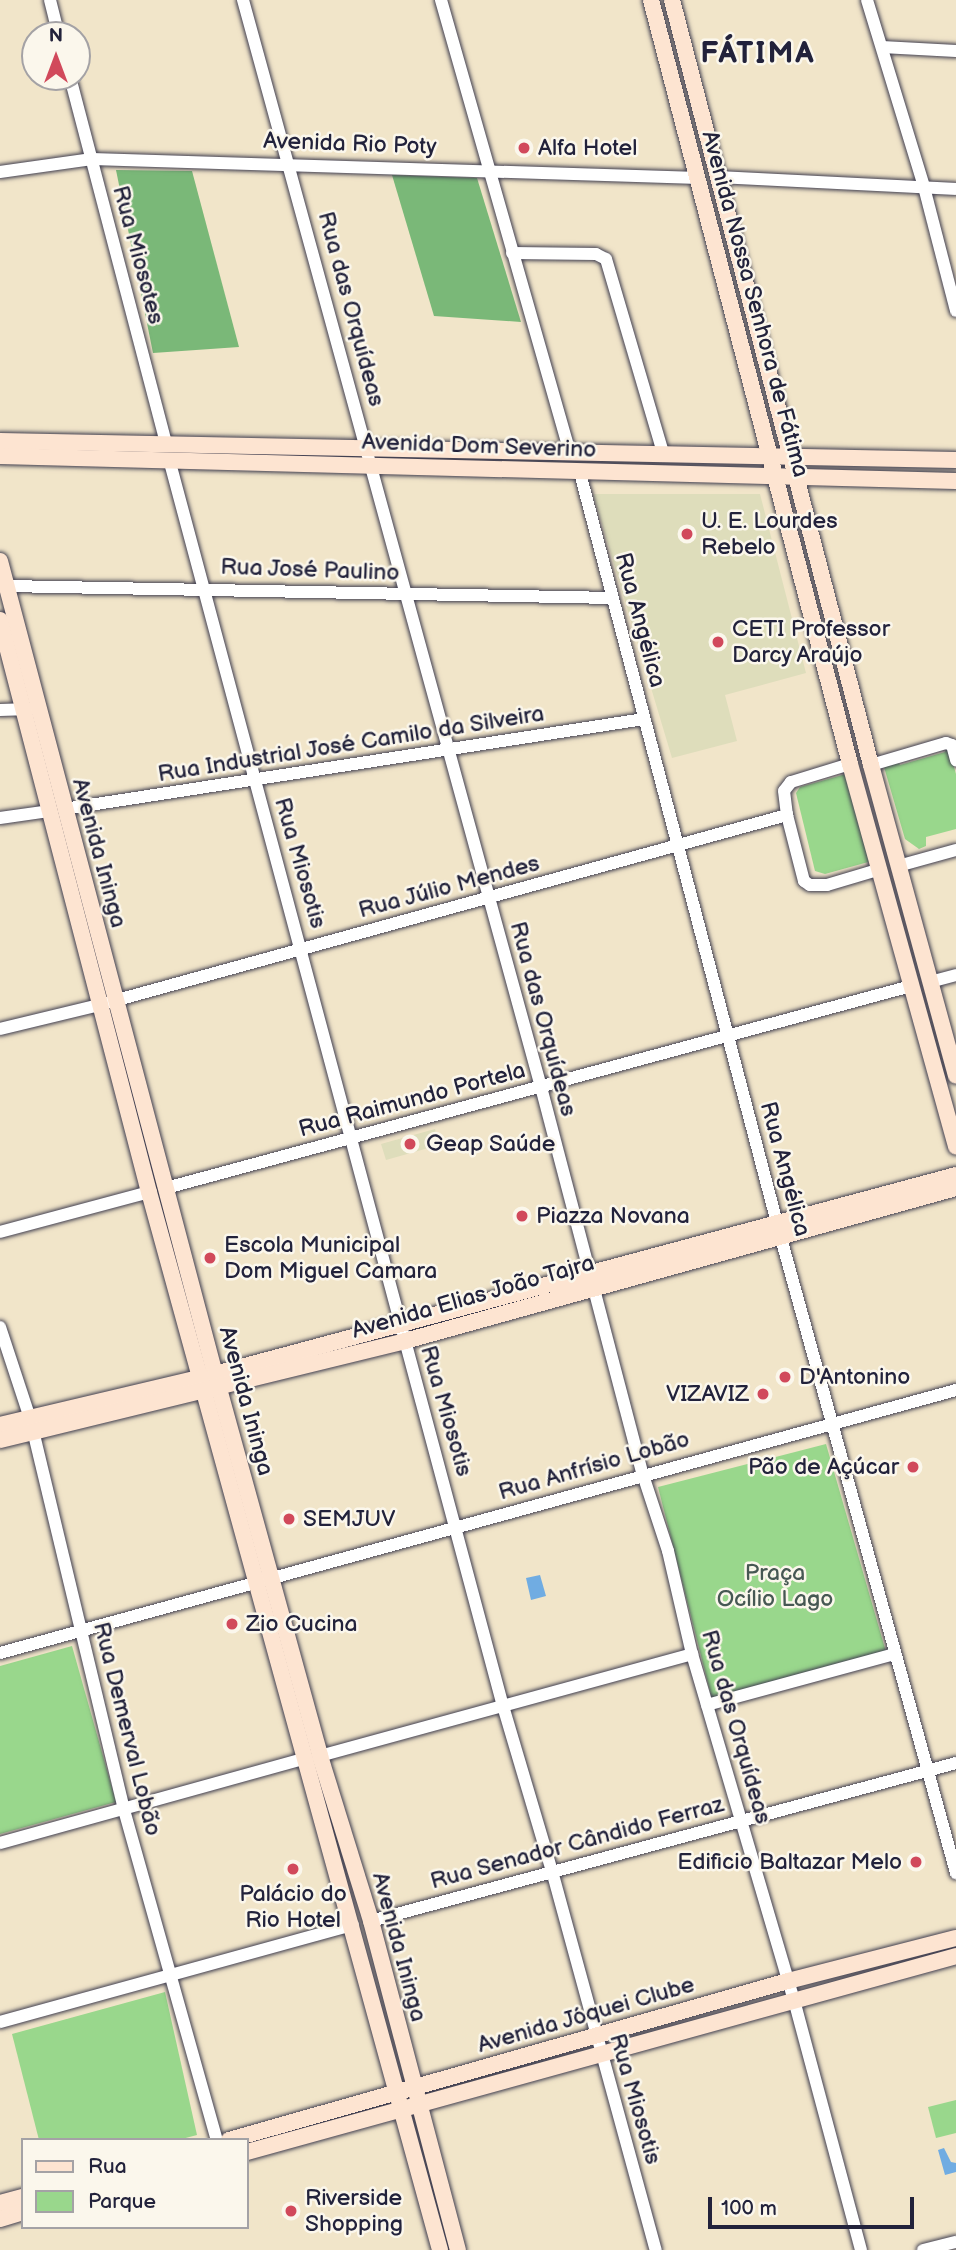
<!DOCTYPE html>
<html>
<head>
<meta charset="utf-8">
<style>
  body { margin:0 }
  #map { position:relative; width:956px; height:2250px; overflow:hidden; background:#f1e5c9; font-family:"Balsamiq Sans",sans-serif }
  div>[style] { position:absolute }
  .built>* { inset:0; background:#deddbb }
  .green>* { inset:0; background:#99d78c }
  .forest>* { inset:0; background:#7ab878 }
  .water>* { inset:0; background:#70ace2 }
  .roads { filter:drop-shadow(0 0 2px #413f50) drop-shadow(0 0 2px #413f50) }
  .street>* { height:12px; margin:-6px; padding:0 6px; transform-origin:6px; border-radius:6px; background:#fff }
  .secondary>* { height:16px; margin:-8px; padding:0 8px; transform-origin:8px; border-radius:8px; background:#fde4d1 }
  .dots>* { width:19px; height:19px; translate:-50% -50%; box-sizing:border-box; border:4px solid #fbf7ec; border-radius:50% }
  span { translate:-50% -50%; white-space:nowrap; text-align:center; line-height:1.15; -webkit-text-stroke:5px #fbf7ec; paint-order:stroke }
  .street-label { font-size:23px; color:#22223b }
  .poi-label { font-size:23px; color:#22223b }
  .left { translate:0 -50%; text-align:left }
  .right { translate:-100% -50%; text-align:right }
  .park-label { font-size:23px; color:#465853 }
  .district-label { font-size:30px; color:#22223b; font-weight:700; letter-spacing:2px }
  .legend { position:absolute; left:21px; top:2138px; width:228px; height:91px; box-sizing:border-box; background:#fbf7ec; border:2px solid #a4a2a5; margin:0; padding:9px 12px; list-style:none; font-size:21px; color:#22223b }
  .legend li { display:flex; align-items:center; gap:14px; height:35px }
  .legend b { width:35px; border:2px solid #a4a2a5 }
  .north { position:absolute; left:21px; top:21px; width:70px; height:70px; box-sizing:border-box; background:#fbf7ec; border:2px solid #a4a2a5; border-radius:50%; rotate:0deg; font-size:19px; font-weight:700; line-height:28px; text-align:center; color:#22223b }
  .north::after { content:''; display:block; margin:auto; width:24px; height:32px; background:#d1495b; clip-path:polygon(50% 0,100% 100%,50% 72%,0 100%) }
  .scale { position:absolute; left:708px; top:2197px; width:206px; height:32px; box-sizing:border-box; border:4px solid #22223b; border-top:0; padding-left:9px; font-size:21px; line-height:24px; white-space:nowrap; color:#22223b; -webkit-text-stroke:5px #fbf7ec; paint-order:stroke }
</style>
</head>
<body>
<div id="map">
  <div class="built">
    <div style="clip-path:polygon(593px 494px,760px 494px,806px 673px,725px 695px,737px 741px,672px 758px)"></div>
    <div style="clip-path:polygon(435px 1129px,439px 1145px,386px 1160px,381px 1144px)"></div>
  </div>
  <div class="green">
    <div style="clip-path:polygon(948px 746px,956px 774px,956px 829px,926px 837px,926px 846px,919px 849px,905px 839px,884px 767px,896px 758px,900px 765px,945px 752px)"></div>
    <div style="clip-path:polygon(846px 774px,872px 861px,825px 874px,815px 871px,796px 793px,800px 787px)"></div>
    <div style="clip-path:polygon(826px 1444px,886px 1652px,712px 1699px,658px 1487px)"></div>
    <div style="clip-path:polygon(72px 1646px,116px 1802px,0 1834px,0 1666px)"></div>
    <div style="clip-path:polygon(165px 1992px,197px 2135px,178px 2140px,39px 2140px,12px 2034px)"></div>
    <div style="clip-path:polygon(956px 2100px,956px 2133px,936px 2138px,928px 2107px)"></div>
  </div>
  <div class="forest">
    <div style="clip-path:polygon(116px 170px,192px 171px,239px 347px,153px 353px)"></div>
    <div style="clip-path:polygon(392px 175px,477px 178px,521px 322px,434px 316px)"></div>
  </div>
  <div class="water">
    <div style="clip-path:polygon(540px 1575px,546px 1596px,531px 1600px,526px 1578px)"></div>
    <div style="clip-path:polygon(944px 2148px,951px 2162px,956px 2163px,956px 2172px,945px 2175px,938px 2150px)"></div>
  </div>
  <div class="roads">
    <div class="street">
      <div style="left:50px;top:0;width:36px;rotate:76deg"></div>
      <div style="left:243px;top:0;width:1127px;rotate:74.67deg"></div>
      <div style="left:541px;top:1087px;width:401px;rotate:75.3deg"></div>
      <div style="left:643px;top:1475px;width:80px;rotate:71.8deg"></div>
      <div style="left:668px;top:1551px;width:106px;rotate:76.9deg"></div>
      <div style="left:692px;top:1654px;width:361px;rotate:73.6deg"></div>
      <div style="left:794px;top:2000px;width:259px;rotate:75deg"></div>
      <div style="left:441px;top:0;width:471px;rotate:74.1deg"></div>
      <div style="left:867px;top:0;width:195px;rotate:73deg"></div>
      <div style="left:924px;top:187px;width:128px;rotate:75.5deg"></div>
      <div style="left:882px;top:47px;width:74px;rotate:3.1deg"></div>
      <div style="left:70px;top:77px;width:378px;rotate:75.3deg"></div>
      <div style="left:0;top:172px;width:93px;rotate:-8deg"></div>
      <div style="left:92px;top:159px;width:607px;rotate:1.79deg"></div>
      <div style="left:719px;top:177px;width:237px;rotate:2.9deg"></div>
      <div style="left:512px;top:253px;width:84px;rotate:0.7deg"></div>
      <div style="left:596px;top:254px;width:11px;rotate:27deg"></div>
      <div style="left:606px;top:259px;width:205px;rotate:73.6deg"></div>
      <div style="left:169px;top:459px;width:1291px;rotate:75.01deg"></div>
      <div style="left:503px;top:1706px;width:172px;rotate:73.5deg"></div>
      <div style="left:552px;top:1871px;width:393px;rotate:74.7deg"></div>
      <div style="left:580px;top:473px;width:791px;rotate:75.28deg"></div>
      <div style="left:781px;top:1238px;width:659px;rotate:74.59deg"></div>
      <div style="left:6px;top:586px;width:606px;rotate:1.13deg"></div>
      <div style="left:0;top:710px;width:30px;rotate:-2deg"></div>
      <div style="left:850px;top:764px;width:62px;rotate:163deg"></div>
      <div style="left:791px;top:782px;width:11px;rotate:128deg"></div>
      <div style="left:784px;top:791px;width:24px;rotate:83deg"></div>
      <div style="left:787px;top:815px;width:68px;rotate:75.6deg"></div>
      <div style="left:804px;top:881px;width:7px;rotate:34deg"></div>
      <div style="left:810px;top:885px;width:17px"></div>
      <div style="left:827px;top:885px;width:56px;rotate:-16.5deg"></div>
      <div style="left:871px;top:765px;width:78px;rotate:-16.3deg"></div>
      <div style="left:946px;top:743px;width:6px;rotate:18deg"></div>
      <div style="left:952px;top:745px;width:16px;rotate:75deg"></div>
      <div style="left:64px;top:809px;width:587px;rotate:-8.82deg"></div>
      <div style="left:0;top:818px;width:49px;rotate:-8.1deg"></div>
      <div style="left:898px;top:866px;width:60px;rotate:-15.4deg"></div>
      <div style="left:930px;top:982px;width:27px;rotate:-15deg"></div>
      <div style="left:0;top:1029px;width:102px;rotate:-13.6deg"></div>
      <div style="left:99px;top:1005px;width:714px;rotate:-15.44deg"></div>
      <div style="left:166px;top:1188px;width:772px;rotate:-15.17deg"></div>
      <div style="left:0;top:1232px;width:154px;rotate:-15deg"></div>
      <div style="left:0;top:1327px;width:96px;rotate:71.8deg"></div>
      <div style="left:30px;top:1418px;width:403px;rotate:76.5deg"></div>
      <div style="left:124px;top:1810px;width:343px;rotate:74.3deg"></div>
      <div style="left:0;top:1653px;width:992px;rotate:-15.38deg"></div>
      <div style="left:707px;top:1705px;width:195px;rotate:-15.2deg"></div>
      <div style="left:320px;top:1756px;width:386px;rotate:-15.3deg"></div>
      <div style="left:0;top:1843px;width:314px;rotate:-15.5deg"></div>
      <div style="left:371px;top:1921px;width:606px;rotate:-15.11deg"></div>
      <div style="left:0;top:2022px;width:366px;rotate:-15.4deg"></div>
      <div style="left:923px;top:2250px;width:34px;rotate:-14deg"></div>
    </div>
    <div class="secondary">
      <div style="left:651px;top:0;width:789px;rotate:75.4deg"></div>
      <div style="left:850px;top:764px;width:397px;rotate:74.5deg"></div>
      <div style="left:672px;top:0;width:790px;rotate:75.42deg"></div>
      <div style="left:871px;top:765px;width:322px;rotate:74.7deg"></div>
      <div style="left:0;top:441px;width:956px;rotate:1.14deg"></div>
      <div style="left:0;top:456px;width:956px;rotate:1.5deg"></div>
      <div style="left:0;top:561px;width:841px;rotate:75.19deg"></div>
      <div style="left:215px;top:1374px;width:396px;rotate:74.6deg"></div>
      <div style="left:320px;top:1756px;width:173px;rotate:72.8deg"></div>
      <div style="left:371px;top:1921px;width:340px;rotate:75.2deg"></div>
      <div style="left:0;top:620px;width:591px;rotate:75.4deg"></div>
      <div style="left:149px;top:1192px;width:1097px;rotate:74.62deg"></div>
      <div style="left:0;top:1425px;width:221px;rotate:-13.3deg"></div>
      <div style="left:215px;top:1374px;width:767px;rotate:-15.03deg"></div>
      <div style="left:0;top:1440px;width:417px;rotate:-13.7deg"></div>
      <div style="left:405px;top:1341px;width:572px;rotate:-15.52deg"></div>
      <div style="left:229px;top:2140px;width:581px;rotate:-15.88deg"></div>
      <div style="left:788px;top:1981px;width:173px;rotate:-14.4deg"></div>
      <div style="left:247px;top:2152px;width:736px;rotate:-15.45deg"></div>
      <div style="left:0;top:2203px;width:24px;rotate:-15deg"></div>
      <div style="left:0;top:2219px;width:24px;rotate:-17deg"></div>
    </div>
  </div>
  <div class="dots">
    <div style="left:524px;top:148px;background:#d1495b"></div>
    <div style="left:687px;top:534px;background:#d1495b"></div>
    <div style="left:718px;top:642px;background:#d1495b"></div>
    <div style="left:410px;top:1144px;background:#d1495b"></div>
    <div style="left:522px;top:1216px;background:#d1495b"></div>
    <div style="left:210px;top:1258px;background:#d1495b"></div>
    <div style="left:785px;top:1377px;background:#d1495b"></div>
    <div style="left:763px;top:1394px;background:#d1495b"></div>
    <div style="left:913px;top:1467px;background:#d1495b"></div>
    <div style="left:289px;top:1519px;background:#d1495b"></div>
    <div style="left:232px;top:1624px;background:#d1495b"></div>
    <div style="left:916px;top:1862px;background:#d1495b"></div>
    <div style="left:293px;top:1869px;background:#d1495b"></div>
    <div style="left:291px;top:2211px;background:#d1495b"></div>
  </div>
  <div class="street-label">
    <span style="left:350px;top:144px;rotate:2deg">Avenida Rio Poty</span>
    <span style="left:138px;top:255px;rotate:75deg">Rua Miosotes</span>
    <span style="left:755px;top:304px;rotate:75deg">Avenida Nossa Senhora de Fátima</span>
    <span style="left:351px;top:309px;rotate:75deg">Rua das Orquídeas</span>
    <span style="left:479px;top:446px;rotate:2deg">Avenida Dom Severino</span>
    <span style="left:310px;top:570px;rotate:2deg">Rua José Paulino</span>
    <span style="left:640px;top:620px;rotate:75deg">Rua Angélica</span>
    <span style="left:351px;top:744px;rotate:-9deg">Rua Industrial José Camilo da Silveira</span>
    <span style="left:99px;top:853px;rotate:75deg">Avenida Ininga</span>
    <span style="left:300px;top:863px;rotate:74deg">Rua Miosotis</span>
    <span style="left:449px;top:887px;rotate:-15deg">Rua Júlio Mendes</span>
    <span style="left:543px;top:1019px;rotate:75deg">Rua das Orquídeas</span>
    <span style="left:412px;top:1100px;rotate:-15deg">Rua Raimundo Portela</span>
    <span style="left:785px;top:1169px;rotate:75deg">Rua Angélica</span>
    <span style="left:473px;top:1297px;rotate:-16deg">Avenida Elias João Tajra</span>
    <span style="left:246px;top:1401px;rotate:75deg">Avenida Ininga</span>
    <span style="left:446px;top:1411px;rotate:74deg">Rua Miosotis</span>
    <span style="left:594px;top:1466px;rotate:-16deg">Rua Anfrísio Lobão</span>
    <span style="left:736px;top:1727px;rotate:74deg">Rua das Orquídeas</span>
    <span style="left:127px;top:1729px;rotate:76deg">Rua Demerval Lobão</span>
    <span style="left:577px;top:1843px;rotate:-15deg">Rua Senador Cândido Ferraz</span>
    <span style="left:399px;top:1947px;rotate:75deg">Avenida Ininga</span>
    <span style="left:586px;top:2015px;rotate:-16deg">Avenida Jóquei Clube</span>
    <span style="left:635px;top:2099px;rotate:74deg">Rua Miosotis</span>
  </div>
  <div class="poi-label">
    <span class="left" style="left:538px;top:148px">Alfa Hotel</span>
    <span class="left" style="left:701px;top:534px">U. E. Lourdes<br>Rebelo</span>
    <span class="left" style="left:732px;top:642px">CETI Professor<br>Darcy Araújo</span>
    <span class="left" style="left:426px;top:1144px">Geap Saúde</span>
    <span class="left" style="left:536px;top:1216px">Piazza Novana</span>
    <span class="left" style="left:224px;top:1258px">Escola Municipal<br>Dom Miguel Camara</span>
    <span class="left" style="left:799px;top:1377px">D'Antonino</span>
    <span class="right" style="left:749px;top:1394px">VIZAVIZ</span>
    <span class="right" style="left:899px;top:1467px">Pão de Açúcar</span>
    <span class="left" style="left:303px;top:1519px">SEMJUV</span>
    <span class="left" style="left:246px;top:1624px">Zio Cucina</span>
    <span class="right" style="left:902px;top:1862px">Edificio Baltazar Melo</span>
    <span style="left:293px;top:1907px">Palácio do<br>Rio Hotel</span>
    <span class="left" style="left:305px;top:2211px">Riverside<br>Shopping</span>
  </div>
  <div class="park-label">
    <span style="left:775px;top:1586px">Praça<br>Ocílio Lago</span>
  </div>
  <div class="district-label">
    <span style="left:758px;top:54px">FÁTIMA</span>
  </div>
  <ul class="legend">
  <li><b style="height:9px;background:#fde4d1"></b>Rua</li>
  <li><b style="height:19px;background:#99d78c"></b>Parque</li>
  </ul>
  <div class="north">N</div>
  <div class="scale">100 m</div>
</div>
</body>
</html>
